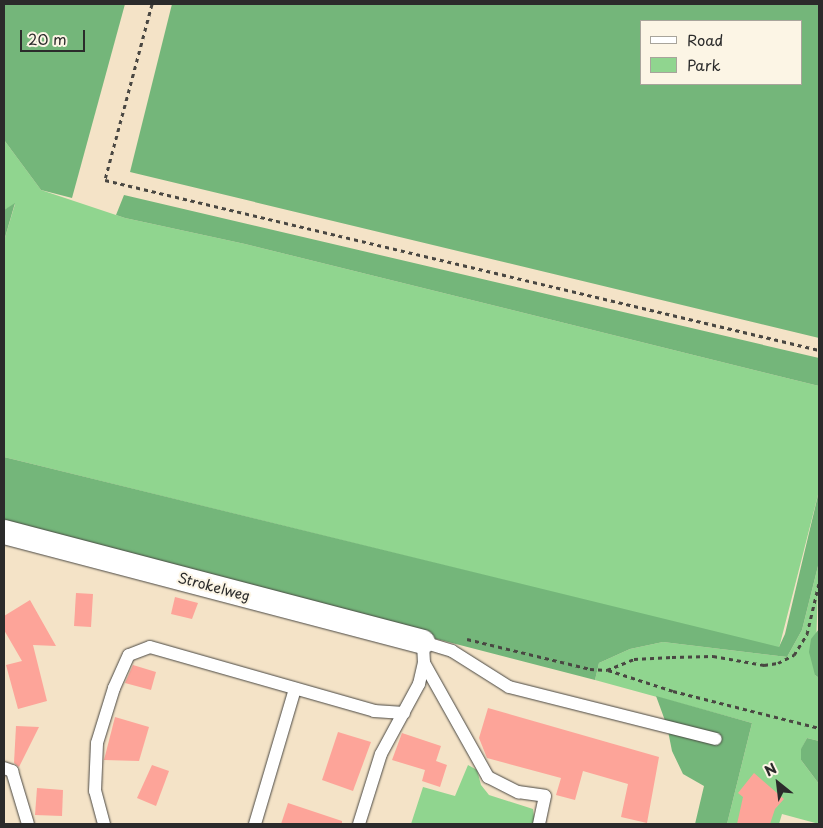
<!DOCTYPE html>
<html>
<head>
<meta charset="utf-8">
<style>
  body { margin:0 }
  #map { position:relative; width:823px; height:828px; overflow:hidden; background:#f4e3c7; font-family:"Playpen Sans",sans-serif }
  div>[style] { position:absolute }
  .green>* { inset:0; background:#90d58f }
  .forest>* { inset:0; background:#74b67a }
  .building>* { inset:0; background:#fda499 }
  .path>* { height:3px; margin-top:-1.5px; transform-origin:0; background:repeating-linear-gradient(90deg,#494742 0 4px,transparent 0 8px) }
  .roads { filter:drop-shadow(0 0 1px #494742) drop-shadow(0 0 1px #494742) }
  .lane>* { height:12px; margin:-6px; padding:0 6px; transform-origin:6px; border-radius:6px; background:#fff }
  .street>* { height:24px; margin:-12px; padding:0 12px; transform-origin:12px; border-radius:12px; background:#fff }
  span { translate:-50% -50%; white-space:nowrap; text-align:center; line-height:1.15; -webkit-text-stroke:4px #fcf5e5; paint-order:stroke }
  .street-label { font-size:14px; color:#2b2b2b }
  .frame { position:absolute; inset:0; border:5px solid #2b2b2b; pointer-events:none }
  .legend { position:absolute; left:640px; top:20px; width:162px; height:65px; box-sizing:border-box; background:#fcf5e5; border:1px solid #a8a49b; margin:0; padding:6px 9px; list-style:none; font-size:15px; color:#2b2b2b }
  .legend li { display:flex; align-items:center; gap:10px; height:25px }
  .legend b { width:25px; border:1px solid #a8a49b }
  .north { position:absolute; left:753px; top:758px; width:50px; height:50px; -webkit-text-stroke:4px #fcf5e5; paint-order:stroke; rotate:331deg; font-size:14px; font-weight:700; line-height:20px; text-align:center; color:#2b2b2b }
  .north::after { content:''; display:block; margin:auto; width:18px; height:22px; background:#2b2b2b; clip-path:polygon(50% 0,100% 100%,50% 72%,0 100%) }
  .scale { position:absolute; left:20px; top:30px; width:65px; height:22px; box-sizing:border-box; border:2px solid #2b2b2b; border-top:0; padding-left:6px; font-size:15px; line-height:18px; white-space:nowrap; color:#2b2b2b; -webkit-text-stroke:4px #fcf5e5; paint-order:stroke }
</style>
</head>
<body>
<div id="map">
  <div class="green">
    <div style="clip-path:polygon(4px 140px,41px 190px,125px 218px,245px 244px,819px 386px,819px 491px,779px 648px,4px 457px,4px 241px,15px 204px,4px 210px)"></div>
    <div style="clip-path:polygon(819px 562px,815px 675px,819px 678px,819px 741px,807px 738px,801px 750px,801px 760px,819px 784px,819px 824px,782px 814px,779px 824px,727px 824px,752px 723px,595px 680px,599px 663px,630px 649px,663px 642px,787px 657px,802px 630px)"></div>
    <div style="clip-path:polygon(468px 765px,477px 770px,481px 785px,489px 795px,533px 809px,535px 824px,411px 824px,423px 787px,455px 796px)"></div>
  </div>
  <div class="forest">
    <div style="clip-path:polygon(4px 4px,125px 4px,72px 198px,41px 190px,4px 140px)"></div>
    <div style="clip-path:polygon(evenodd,172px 4px,819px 4px,819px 338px,130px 172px,172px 4px,802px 21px,802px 84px,642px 84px,642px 21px,802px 21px)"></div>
    <div style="clip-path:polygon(124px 195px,819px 358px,819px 386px,245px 244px,125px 218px,116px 215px)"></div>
    <div style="clip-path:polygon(15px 203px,4px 241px,4px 210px)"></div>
    <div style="clip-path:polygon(4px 457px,779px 647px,785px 634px,819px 491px,819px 562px,802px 630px,787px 657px,663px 642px,630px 649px,599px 663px,595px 680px,4px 527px)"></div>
    <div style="clip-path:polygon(819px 629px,819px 678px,815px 675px,809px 652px,811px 639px)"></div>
    <div style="clip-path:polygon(656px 696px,752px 723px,727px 824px,695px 824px,704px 786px,683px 774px,672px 751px,667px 726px)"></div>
    <div style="clip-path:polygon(807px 738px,819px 741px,819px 784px,801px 760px,801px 749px)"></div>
  </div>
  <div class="building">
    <div style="clip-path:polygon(76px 593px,93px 594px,91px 627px,74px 626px)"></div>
    <div style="clip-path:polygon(175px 597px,198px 603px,192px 619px,171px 614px)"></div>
    <div style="clip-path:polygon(30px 600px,56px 646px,33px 645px,47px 701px,18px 709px,6px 665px,22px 661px,4px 630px,4px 616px)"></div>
    <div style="clip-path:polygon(133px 665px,156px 672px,151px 690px,125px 683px)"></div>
    <div style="clip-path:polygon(488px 708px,659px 757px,647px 823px,621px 817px,628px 784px,583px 771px,575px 800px,556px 795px,561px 778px,487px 758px,479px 738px)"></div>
    <div style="clip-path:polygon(115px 717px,149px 727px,139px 761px,104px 760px)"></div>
    <div style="clip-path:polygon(16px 726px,39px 727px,19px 767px,14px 763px)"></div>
    <div style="clip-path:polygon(338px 732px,371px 742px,353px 791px,322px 780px)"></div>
    <div style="clip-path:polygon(402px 733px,441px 746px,436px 761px,447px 765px,440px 787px,422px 781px,425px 770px,392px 760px)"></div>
    <div style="clip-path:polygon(152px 765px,169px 771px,156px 806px,137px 798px)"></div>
    <div style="clip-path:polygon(754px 773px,784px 799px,775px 809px,770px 824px,737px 824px,743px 797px,738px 793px)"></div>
    <div style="clip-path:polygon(37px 788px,63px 790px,62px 816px,35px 815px)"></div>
    <div style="clip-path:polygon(288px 803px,342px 821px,342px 824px,281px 824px)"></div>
  </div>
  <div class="path">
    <div style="left:152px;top:4px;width:182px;rotate:105deg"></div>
    <div style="left:105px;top:180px;width:734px;rotate:13.39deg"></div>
    <div style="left:467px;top:639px;width:127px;rotate:13.7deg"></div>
    <div style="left:590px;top:669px;width:17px;rotate:3deg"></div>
    <div style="left:607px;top:670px;width:29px;rotate:-22deg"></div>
    <div style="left:634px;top:659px;width:38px;rotate:-3deg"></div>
    <div style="left:672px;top:657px;width:41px;rotate:-1.4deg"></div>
    <div style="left:713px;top:656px;width:52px;rotate:10deg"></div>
    <div style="left:764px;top:665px;width:14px;rotate:-8deg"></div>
    <div style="left:778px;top:663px;width:18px;rotate:-27deg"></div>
    <div style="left:794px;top:655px;width:25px;rotate:-58deg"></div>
    <div style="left:807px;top:634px;width:52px;rotate:-76.8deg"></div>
    <div style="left:608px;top:670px;width:68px;rotate:17.9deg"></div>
    <div style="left:673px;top:691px;width:151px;rotate:14.2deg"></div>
  </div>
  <div class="roads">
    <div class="lane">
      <div style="left:424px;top:663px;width:131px;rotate:60.7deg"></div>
      <div style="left:488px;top:777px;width:34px;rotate:27deg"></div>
      <div style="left:518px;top:792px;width:27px;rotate:8deg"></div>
      <div style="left:545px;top:796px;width:29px;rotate:102deg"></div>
      <div style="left:4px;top:768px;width:9px;rotate:21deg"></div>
      <div style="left:12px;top:771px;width:55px;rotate:73.2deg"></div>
      <div style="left:104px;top:824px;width:34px;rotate:-105deg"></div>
      <div style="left:95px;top:791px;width:48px;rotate:-87.6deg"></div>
      <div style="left:97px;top:743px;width:58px;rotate:-72.8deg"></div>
      <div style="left:114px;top:688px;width:36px;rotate:-66deg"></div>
      <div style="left:129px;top:655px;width:22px;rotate:-21deg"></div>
      <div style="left:150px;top:647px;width:233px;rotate:15.9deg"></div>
      <div style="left:374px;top:711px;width:30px;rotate:4deg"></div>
      <div style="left:255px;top:824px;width:141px;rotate:-73.5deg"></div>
      <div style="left:359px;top:824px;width:73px;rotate:-72.6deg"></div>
      <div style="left:381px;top:754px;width:80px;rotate:-61.5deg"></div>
      <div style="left:419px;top:684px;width:22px;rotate:-77deg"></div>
      <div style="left:424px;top:663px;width:21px;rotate:-93deg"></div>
      <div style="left:423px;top:642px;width:30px;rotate:17deg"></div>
      <div style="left:452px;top:651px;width:67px;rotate:32.3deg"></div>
      <div style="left:509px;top:687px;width:213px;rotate:14.1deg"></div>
    </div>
    <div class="street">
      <div style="left:4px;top:532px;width:433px;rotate:14.7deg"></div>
    </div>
  </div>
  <div class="street-label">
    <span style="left:214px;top:587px;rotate:15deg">Strokelweg</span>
  </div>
  <div class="frame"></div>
  <ul class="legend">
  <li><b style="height:6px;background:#fff"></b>Road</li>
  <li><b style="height:14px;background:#90d58f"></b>Park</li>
  </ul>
  <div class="north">N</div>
  <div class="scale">20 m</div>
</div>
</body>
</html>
